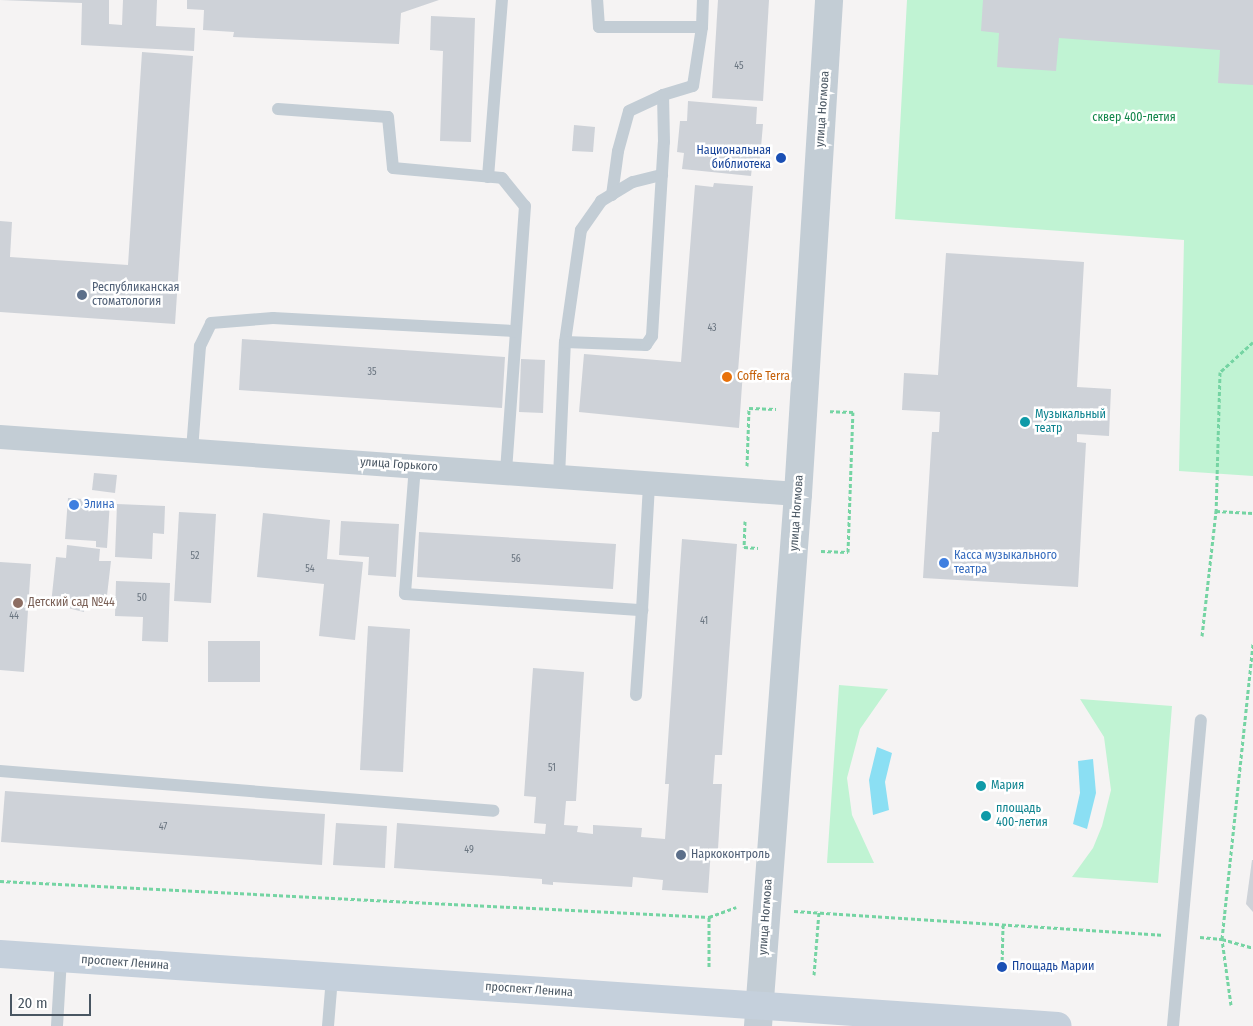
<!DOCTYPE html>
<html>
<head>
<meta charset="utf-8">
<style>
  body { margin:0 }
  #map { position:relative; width:1253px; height:1026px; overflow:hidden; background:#f5f3f3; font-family:"Fira Sans Condensed",sans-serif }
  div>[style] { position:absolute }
  .green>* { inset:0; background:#c0f3d3 }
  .water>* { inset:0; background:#8bdff3 }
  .building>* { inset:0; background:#ced2d8 }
  .path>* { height:3px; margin-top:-1.5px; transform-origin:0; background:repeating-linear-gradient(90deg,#75d4a3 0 4px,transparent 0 6.5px) }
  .service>* { height:12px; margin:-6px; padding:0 6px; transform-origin:6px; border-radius:6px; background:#c3cdd5 }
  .minor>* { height:24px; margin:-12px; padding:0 12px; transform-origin:12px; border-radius:12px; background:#c3cdd5 }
  .tertiary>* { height:28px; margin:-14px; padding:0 14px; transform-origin:14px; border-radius:14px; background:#c3cdd5 }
  .secondary>* { height:28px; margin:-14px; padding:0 14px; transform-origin:14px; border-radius:14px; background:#c5d0dc }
  .dots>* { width:14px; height:14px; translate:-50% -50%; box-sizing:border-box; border:2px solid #fff; border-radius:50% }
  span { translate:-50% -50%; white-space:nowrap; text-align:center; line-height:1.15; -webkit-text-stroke:5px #fff; paint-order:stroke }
  .number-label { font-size:10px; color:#6a7580 }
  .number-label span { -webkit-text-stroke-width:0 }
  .street-label { font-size:12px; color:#495662 }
  .park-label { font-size:12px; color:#118549 }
  .transit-label { font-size:12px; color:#164399 }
  .right { translate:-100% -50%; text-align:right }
  .left { translate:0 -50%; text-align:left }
  .service-label { font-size:12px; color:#4e5e75 }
  .food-label { font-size:12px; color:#c56008 }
  .culture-label { font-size:12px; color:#0d838f }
  .shop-label { font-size:12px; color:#366cbe }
  .education-label { font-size:12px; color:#785e54 }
  .scale { position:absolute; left:10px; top:994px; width:81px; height:22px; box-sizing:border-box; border:2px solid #495662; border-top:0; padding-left:6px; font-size:15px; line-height:18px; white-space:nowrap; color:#495662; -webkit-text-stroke:4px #fff; paint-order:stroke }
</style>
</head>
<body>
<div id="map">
  <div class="green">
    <div style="clip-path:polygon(907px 0,1253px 0,1253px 476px,1179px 471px,1184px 240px,895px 219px)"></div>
    <div style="clip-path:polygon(839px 685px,888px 689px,860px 729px,847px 778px,852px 815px,874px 863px,827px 863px)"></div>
    <div style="clip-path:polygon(1080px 699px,1172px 706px,1158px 883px,1072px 877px,1093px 848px,1102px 826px,1111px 790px,1104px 737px)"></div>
  </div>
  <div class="water">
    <div style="clip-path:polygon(877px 747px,892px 753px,885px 782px,889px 810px,873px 815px,869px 780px)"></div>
    <div style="clip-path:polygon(1093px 759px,1096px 793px,1087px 829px,1073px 824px,1080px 793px,1078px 761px)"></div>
  </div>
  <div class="building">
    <div style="clip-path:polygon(0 0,109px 0,109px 24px,122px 25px,123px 0,157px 0,156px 26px,195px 28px,194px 51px,81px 45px,82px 3px)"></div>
    <div style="clip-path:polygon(187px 0,439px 0,401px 13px,399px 44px,233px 37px,234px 32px,203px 30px,204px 10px,187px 9px)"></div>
    <div style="clip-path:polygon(718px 0,769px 0,763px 101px,712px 98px)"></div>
    <div style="clip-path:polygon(983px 0,1253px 0,1253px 85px,1218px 83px,1220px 50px,1059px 38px,1056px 71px,997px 67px,999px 33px,981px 31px)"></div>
    <div style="clip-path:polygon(431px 16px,475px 18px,471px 142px,440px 141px,443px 51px,430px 50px)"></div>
    <div style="clip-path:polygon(142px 52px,193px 56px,175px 324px,0 312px,0 221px,12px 222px,10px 257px,128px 265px)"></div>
    <div style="clip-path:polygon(688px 101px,757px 107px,756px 124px,763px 124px,760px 159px,753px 158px,751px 176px,682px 169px,684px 153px,677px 152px,680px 121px,687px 121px)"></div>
    <div style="clip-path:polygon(574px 125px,595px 127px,593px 152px,572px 151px)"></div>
    <div style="clip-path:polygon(714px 183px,753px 186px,738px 371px,743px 371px,739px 428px,579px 412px,584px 354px,681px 362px,695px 185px,713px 187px)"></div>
    <div style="clip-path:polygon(946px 253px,1084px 262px,1077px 387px,1111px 389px,1109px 436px,1077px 434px,1077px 442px,1086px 443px,1078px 587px,923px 578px,932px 432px,939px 432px,940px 412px,902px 410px,904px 373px,938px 375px)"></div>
    <div style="clip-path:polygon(242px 339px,505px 357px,502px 408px,239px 390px)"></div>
    <div style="clip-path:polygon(521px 359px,545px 360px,543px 413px,519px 412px)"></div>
    <div style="clip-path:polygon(94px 473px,117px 475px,115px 493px,92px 490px)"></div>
    <div style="clip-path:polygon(68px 498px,110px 501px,107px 548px,96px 547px,96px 541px,65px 539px)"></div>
    <div style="clip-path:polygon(117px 504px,165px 506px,164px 534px,153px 533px,152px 559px,115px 557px)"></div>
    <div style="clip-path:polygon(179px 512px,216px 514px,211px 603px,174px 601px)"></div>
    <div style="clip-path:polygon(263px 513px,330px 520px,327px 559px,363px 562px,355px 640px,319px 636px,324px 584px,257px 577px)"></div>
    <div style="clip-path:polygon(341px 521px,399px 524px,396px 577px,368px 575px,369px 557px,339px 555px)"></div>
    <div style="clip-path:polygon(419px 532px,616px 544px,613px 589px,417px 577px)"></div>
    <div style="clip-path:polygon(682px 539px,737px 544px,722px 755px,715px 755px,713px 784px,722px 784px,718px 849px,711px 849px,708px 893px,662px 890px,663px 880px,633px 877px,632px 887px,553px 882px,553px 885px,542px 884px,542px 879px,394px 868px,397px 823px,545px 834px,546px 824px,534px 823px,536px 797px,524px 796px,533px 668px,584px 672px,576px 801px,566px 801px,564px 825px,578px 826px,577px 832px,593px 834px,593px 825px,642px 828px,641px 837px,665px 839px,669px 784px,665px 784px)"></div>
    <div style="clip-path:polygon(67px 545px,100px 549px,99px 561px,111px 561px,106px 604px,85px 602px,84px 612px,51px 604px,56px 557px,66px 558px)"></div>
    <div style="clip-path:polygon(0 562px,31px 564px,24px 672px,0 670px)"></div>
    <div style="clip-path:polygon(116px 581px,170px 583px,168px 642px,142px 641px,143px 617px,115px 616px)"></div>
    <div style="clip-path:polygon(368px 626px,410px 629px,403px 772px,360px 770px)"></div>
    <div style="clip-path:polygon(208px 641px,260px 641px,260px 682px,208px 682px)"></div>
    <div style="clip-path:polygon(5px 791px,325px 814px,322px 865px,1px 842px)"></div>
    <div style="clip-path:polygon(336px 823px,387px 826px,385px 868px,333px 865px)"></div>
    <div style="clip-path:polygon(1252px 860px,1253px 860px,1253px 912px,1246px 904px)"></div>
  </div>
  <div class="path">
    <div style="left:1253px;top:342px;width:45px;rotate:137.7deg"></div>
    <div style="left:1220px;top:372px;width:139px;rotate:91.6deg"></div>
    <div style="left:1216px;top:511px;width:37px;rotate:3deg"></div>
    <div style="left:747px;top:466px;width:58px;rotate:-88deg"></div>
    <div style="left:749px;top:408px;width:27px;rotate:2deg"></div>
    <div style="left:745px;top:521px;width:26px;rotate:92deg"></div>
    <div style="left:744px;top:547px;width:14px;rotate:4deg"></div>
    <div style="left:821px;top:551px;width:27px;rotate:2deg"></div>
    <div style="left:848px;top:552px;width:140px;rotate:-88deg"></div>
    <div style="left:853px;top:412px;width:23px;rotate:-178deg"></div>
    <div style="left:1202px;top:636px;width:126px;rotate:-83.6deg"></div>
    <div style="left:0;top:881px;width:710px;rotate:2.91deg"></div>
    <div style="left:709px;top:917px;width:29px;rotate:-20deg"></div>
    <div style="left:794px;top:911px;width:368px;rotate:3.7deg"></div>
    <div style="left:709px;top:917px;width:52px;rotate:90deg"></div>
    <div style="left:1200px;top:937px;width:22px;rotate:5deg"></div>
    <div style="left:1222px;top:939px;width:32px;rotate:16deg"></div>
    <div style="left:1002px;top:967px;width:42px;rotate:-88.6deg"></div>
    <div style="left:814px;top:975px;width:63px;rotate:-85.5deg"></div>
    <div style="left:1231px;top:1005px;width:67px;rotate:-97.8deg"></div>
    <div style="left:1222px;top:939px;width:297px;rotate:-84deg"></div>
  </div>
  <div class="service">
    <div style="left:702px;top:27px;width:27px;rotate:-88deg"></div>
    <div style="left:278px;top:109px;width:110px;rotate:4.2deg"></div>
    <div style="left:388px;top:117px;width:51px;rotate:84.4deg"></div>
    <div style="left:393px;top:168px;width:109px;rotate:5.2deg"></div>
    <div style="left:502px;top:178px;width:36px;rotate:51deg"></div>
    <div style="left:525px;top:206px;width:268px;rotate:94.1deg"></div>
    <div style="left:488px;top:177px;width:178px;rotate:-85.5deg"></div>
    <div style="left:612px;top:195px;width:44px;rotate:-82.2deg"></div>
    <div style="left:618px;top:151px;width:41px;rotate:-74.6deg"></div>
    <div style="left:629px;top:111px;width:38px;rotate:-25deg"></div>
    <div style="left:565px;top:342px;width:113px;rotate:-81.9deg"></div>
    <div style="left:581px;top:230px;width:35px;rotate:-55deg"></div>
    <div style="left:601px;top:201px;width:37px;rotate:-31deg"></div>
    <div style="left:633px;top:182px;width:30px;rotate:-14deg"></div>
    <div style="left:192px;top:450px;width:104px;rotate:-85.6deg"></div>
    <div style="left:200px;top:346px;width:25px;rotate:-64deg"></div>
    <div style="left:211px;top:323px;width:62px;rotate:-4.6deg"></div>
    <div style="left:273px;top:318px;width:243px;rotate:3.1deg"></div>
    <div style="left:415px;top:466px;width:128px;rotate:94.5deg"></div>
    <div style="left:405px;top:594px;width:238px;rotate:3.9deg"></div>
    <div style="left:642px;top:610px;width:127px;rotate:-86.8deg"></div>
    <div style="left:559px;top:477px;width:135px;rotate:-87.5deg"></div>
    <div style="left:565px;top:342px;width:81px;rotate:2.1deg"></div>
    <div style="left:646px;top:345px;width:11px;rotate:-56deg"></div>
    <div style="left:652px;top:336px;width:194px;rotate:-86.5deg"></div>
    <div style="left:664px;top:142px;width:47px;rotate:-91.2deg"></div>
    <div style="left:663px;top:95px;width:31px;rotate:-17deg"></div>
    <div style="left:693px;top:86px;width:60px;rotate:-81.3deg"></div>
    <div style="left:702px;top:27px;width:103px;rotate:180deg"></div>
    <div style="left:599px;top:27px;width:27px;rotate:-94deg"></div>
    <div style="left:636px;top:695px;width:85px;rotate:-86deg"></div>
    <div style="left:0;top:771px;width:495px;rotate:4.6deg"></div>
    <div style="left:57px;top:1026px;width:67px;rotate:-86.6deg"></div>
    <div style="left:328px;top:1026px;width:49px;rotate:-85.3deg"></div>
    <div style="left:1173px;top:1026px;width:307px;rotate:-84.8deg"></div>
  </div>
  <div class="minor">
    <div style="left:0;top:437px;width:800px;rotate:4.09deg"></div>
  </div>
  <div class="tertiary">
    <div style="left:758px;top:1026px;width:534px;rotate:-85.7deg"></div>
    <div style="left:798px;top:494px;width:495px;rotate:-86.4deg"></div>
  </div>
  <div class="secondary">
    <div style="left:0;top:954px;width:1060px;rotate:3.89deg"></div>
  </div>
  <div class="dots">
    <div style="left:781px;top:158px;background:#1a4fb4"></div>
    <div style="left:82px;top:295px;background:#5c6f8a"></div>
    <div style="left:727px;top:377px;background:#e8710a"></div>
    <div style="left:1025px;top:422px;background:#0f9aa8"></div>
    <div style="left:74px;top:505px;background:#3f7fe0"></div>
    <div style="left:944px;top:563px;background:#3f7fe0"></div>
    <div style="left:18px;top:603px;background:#8d6e63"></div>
    <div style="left:981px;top:786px;background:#0f9aa8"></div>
    <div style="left:986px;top:816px;background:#0f9aa8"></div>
    <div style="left:681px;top:855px;background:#5c6f8a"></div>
    <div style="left:1002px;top:967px;background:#1a4fb4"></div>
  </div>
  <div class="number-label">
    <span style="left:739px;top:67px">45</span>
    <span style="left:712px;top:329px">43</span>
    <span style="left:372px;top:373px">35</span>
    <span style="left:195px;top:557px">52</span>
    <span style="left:516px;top:560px">56</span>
    <span style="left:310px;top:570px">54</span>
    <span style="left:142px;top:599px">50</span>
    <span style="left:14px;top:617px">44</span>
    <span style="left:704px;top:622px">41</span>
    <span style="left:552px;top:769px">51</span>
    <span style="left:163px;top:828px">47</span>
    <span style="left:469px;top:851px">49</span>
  </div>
  <div class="street-label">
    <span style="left:823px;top:109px;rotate:-86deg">улица Ногмова</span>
    <span style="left:399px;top:465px;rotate:4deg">улица Горького</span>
    <span style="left:797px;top:513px;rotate:-86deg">улица Ногмова</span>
    <span style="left:766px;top:917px;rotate:-86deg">улица Ногмова</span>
    <span style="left:125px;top:963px;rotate:4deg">проспект Ленина</span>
    <span style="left:529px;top:990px;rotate:4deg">проспект Ленина</span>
  </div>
  <div class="park-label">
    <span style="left:1134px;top:118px">сквер 400-летия</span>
  </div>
  <div class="transit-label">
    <span class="right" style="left:771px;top:158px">Национальная<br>библиотека</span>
    <span class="left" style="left:1012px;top:967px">Площадь Марии</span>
  </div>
  <div class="service-label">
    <span class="left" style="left:92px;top:295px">Республиканская<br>стоматология</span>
    <span class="left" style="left:691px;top:855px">Наркоконтроль</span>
  </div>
  <div class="food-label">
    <span class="left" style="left:737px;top:377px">Coffe Terra</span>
  </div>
  <div class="culture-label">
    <span class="left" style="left:1035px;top:422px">Музыкальный<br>театр</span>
    <span class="left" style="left:991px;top:786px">Мария</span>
    <span class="left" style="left:996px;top:816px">площадь<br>400-летия</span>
  </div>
  <div class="shop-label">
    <span class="left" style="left:84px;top:505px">Элина</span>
    <span class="left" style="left:954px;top:563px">Касса музыкального<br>театра</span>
  </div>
  <div class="education-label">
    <span class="left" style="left:28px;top:603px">Детский сад №44</span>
  </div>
  <div class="scale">20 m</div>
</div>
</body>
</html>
